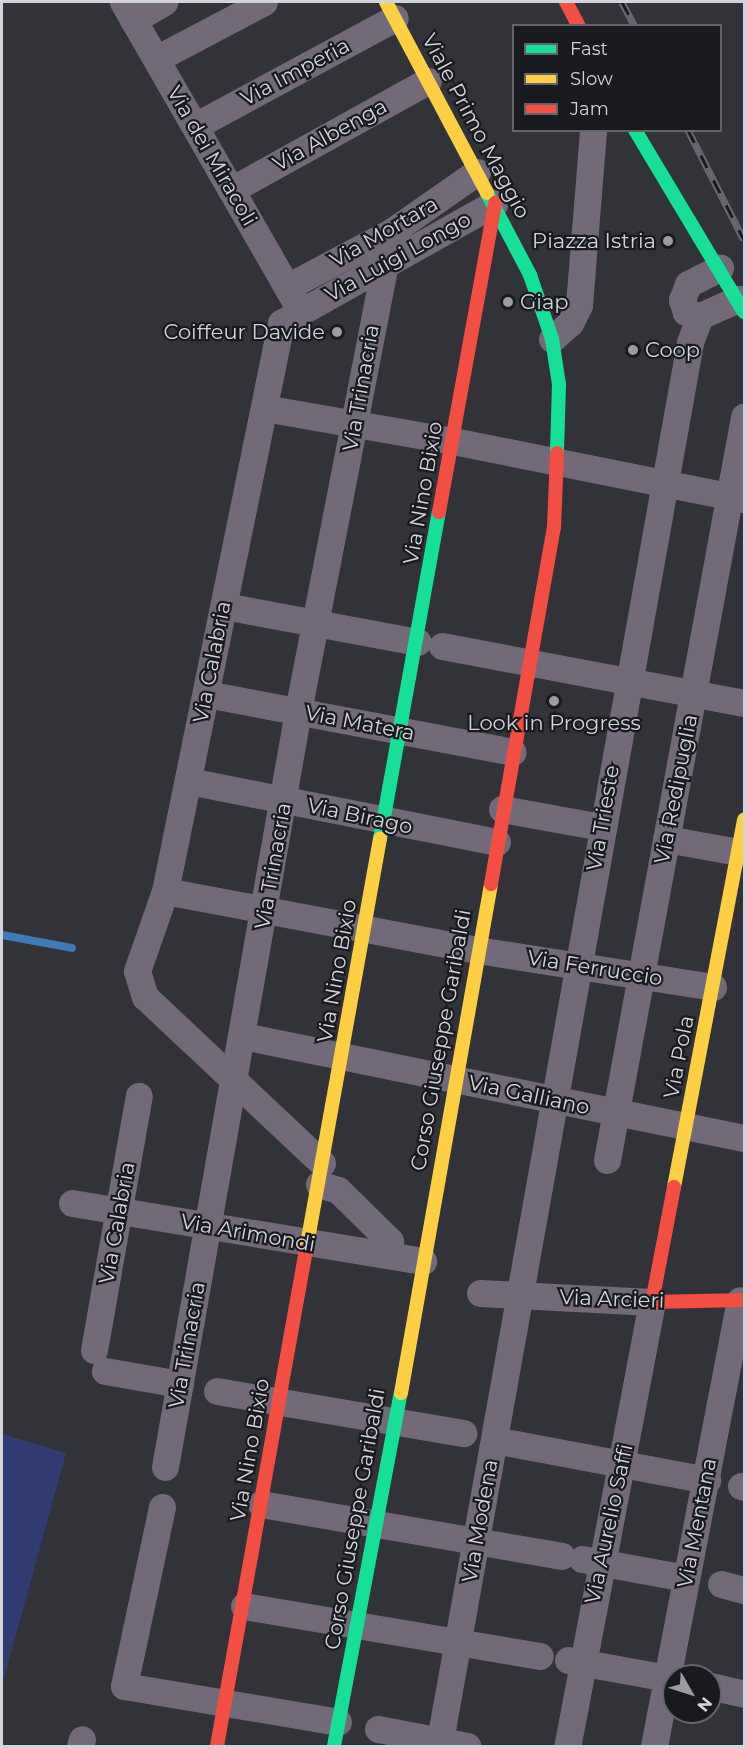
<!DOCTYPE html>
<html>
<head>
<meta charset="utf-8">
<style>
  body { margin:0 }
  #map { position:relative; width:746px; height:1748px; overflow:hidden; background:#323339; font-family:Montserrat,sans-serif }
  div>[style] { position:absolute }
  .green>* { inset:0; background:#303c6f }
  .stream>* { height:8px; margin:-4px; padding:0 4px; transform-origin:4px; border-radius:4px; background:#3e7bb7 }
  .street>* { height:27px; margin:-13.5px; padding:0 13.5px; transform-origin:13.5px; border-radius:13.5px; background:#736a79 }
  .fast>* { height:14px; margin:-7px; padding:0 7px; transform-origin:7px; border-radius:7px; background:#16e098 }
  .slow>* { height:14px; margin:-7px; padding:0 7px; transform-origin:7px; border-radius:7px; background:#ffcf43 }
  .jam>* { height:14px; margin:-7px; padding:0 7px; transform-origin:7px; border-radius:7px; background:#f24e42 }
  .rail>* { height:7px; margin-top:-3.5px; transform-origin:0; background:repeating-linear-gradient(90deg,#191a1f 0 14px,#6c6871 0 28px); box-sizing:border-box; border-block:2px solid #6c6871 }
  .dots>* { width:16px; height:16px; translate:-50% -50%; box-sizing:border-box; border:3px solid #191a1f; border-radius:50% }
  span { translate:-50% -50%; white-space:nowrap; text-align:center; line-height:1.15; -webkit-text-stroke:4.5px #191a1f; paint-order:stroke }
  .street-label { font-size:21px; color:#d2d4db }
  .poi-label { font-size:21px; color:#d2d4db }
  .right { translate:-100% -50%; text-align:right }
  .left { translate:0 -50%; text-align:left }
  .frame { position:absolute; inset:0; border:3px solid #d2d4db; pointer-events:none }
  .legend { position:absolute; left:512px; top:24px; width:210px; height:108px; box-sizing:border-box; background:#191a1f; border:2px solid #63646a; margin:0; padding:8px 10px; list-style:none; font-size:18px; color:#d2d4db }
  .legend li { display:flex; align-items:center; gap:12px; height:30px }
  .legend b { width:30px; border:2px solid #63646a }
  .north { position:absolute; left:662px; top:1664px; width:60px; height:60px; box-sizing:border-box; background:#191a1f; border:2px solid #63646a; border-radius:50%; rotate:129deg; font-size:16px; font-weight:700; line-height:24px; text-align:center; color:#d2d4db }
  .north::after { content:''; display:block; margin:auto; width:21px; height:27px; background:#9a9ca2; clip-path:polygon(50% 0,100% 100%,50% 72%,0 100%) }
</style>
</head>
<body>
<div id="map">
  <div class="green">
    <div style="clip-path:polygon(2px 1434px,66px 1453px,2px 1686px)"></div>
  </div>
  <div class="stream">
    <div style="left:2px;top:935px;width:71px;rotate:10.5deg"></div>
  </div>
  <div class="street">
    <div style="left:123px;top:2px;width:357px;rotate:60.1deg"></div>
    <div style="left:133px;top:20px;width:36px;rotate:-30deg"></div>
    <div style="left:156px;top:59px;width:122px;rotate:-27.8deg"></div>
    <div style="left:195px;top:126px;width:227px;rotate:-28.4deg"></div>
    <div style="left:231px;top:190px;width:225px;rotate:-29deg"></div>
    <div style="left:287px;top:287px;width:118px;rotate:-27.9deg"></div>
    <div style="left:391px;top:232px;width:105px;rotate:-34.9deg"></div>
    <div style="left:700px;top:316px;width:15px;rotate:-164deg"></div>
    <div style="left:686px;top:312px;width:13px;rotate:-108deg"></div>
    <div style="left:682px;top:300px;width:17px;rotate:-69deg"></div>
    <div style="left:688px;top:284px;width:36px;rotate:-27deg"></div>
    <div style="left:552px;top:339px;width:24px;rotate:-42deg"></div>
    <div style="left:570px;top:323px;width:20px;rotate:-63deg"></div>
    <div style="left:579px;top:305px;width:176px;rotate:-85.4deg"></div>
    <div style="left:264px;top:408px;width:192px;rotate:9.9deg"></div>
    <div style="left:453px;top:441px;width:297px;rotate:11.3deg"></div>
    <div style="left:224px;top:606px;width:197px;rotate:10.5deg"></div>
    <div style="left:442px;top:646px;width:307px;rotate:10.7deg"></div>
    <div style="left:206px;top:694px;width:312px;rotate:10.7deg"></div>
    <div style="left:189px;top:781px;width:314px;rotate:11.2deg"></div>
    <div style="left:502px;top:809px;width:101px;rotate:10.3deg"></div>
    <div style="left:666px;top:839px;width:79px;rotate:10.2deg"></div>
    <div style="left:165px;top:891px;width:318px;rotate:10.7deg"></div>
    <div style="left:477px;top:950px;width:239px;rotate:8.9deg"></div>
    <div style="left:243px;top:1036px;width:511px;rotate:11.51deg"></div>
    <div style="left:607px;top:1160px;width:756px;rotate:-79.55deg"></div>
    <div style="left:322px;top:1163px;width:243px;rotate:-136.8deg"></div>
    <div style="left:145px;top:997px;width:27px;rotate:-107deg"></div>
    <div style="left:137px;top:971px;width:85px;rotate:-70.7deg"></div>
    <div style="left:165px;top:891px;width:580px;rotate:-78.46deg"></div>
    <div style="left:281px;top:323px;width:245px;rotate:-29.3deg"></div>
    <div style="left:319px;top:1184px;width:20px;rotate:18deg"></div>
    <div style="left:338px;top:1190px;width:73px;rotate:44.4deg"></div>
    <div style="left:390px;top:1241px;width:14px;rotate:98deg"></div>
    <div style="left:72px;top:1203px;width:356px;rotate:9.4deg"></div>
    <div style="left:480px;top:1293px;width:172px;rotate:3deg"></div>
    <div style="left:652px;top:1302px;width:452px;rotate:100.8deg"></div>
    <div style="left:94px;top:1350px;width:258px;rotate:-80deg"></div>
    <div style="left:105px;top:1371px;width:76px;rotate:9.8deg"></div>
    <div style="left:217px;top:1391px;width:250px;rotate:9.7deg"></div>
    <div style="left:494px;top:1440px;width:217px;rotate:10.6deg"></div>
    <div style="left:165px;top:1467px;width:768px;rotate:-80.02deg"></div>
    <div style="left:298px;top:711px;width:488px;rotate:-79deg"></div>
    <div style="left:741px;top:1486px;width:3px;rotate:18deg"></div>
    <div style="left:261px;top:1504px;width:305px;rotate:9.8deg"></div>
    <div style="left:162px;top:1507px;width:183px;rotate:102deg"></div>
    <div style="left:124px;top:1686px;width:217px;rotate:9.5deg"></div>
    <div style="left:582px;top:1559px;width:106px;rotate:10.4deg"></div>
    <div style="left:721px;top:1584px;width:24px;rotate:15deg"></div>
    <div style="left:244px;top:1606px;width:300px;rotate:9.6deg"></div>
    <div style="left:568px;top:1660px;width:101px;rotate:10.3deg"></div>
    <div style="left:710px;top:1686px;width:35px;rotate:13deg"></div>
    <div style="left:378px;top:1729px;width:91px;rotate:10.8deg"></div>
    <div style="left:80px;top:1746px;width:7px;rotate:-74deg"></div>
    <div style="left:439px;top:1746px;width:1426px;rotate:-79.86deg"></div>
    <div style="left:690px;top:342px;width:28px;rotate:-69deg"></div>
    <div style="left:700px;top:316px;width:42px;rotate:-24.1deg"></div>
    <div style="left:654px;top:1746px;width:454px;rotate:-79.1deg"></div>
  </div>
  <div class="fast">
    <div style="left:635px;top:130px;width:212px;rotate:59.1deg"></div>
    <div style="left:487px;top:193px;width:93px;rotate:62.3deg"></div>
    <div style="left:530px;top:275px;width:68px;rotate:71deg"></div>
    <div style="left:552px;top:339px;width:46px;rotate:81.2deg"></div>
    <div style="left:559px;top:384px;width:69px;rotate:91.7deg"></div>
    <div style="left:380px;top:839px;width:332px;rotate:-79.8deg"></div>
    <div style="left:334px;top:1746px;width:359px;rotate:-79.3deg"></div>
  </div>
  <div class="slow">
    <div style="left:386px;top:2px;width:216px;rotate:62.1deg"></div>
    <div style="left:674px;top:1187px;width:374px;rotate:-79.2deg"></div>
    <div style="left:306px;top:1250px;width:418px;rotate:-79.8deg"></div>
    <div style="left:401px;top:1393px;width:517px;rotate:-79.97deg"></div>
  </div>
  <div class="jam">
    <div style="left:566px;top:2px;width:27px;rotate:62deg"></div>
    <div style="left:439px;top:512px;width:314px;rotate:-79.7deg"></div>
    <div style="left:491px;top:884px;width:362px;rotate:-80deg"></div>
    <div style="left:554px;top:528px;width:75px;rotate:-87.7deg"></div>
    <div style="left:674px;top:1187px;width:117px;rotate:100.8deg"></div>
    <div style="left:652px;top:1302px;width:92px;rotate:-1.2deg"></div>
    <div style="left:217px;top:1746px;width:504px;rotate:-79.83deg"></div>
  </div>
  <div class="rail">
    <div style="left:622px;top:2px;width:27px;rotate:62deg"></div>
    <div style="left:688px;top:130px;width:123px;rotate:63deg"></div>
  </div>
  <div class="dots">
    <div style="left:668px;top:241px;background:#9a9ca2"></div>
    <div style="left:508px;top:302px;background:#9a9ca2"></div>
    <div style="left:337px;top:332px;background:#9a9ca2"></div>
    <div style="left:633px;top:350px;background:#9a9ca2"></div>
    <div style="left:554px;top:701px;background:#9a9ca2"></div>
  </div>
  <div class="street-label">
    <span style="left:295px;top:72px;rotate:-28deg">Via Imperia</span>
    <span style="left:476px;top:126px;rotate:62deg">Viale Primo Maggio</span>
    <span style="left:330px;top:135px;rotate:-29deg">Via Albenga</span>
    <span style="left:212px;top:156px;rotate:60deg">Via dei Miracoli</span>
    <span style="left:384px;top:232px;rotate:-30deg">Via Mortara</span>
    <span style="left:398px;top:257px;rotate:-29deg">Via Luigi Longo</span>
    <span style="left:361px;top:388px;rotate:-80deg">Via Trinacria</span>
    <span style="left:423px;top:493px;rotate:-80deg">Via Nino Bixio</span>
    <span style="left:212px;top:662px;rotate:-79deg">Via Calabria</span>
    <span style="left:360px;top:723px;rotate:11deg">Via Matera</span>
    <span style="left:676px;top:789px;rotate:-79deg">Via Redipuglia</span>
    <span style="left:360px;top:816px;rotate:12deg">Via Birago</span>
    <span style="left:603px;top:818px;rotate:-80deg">Via Trieste</span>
    <span style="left:273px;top:866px;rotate:-80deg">Via Trinacria</span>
    <span style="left:595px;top:968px;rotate:9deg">Via Ferruccio</span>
    <span style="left:337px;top:971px;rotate:-80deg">Via Nino Bixio</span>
    <span style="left:441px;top:1040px;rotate:-80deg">Corso Giuseppe Garibaldi</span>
    <span style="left:679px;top:1057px;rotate:-79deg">Via Pola</span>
    <span style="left:529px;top:1095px;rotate:12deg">Via Galliano</span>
    <span style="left:117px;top:1223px;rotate:-80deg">Via Calabria</span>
    <span style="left:248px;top:1233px;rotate:10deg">Via Arimondi</span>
    <span style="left:612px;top:1299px;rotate:2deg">Via Arcieri</span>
    <span style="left:187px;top:1345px;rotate:-80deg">Via Trinacria</span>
    <span style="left:250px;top:1450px;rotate:-80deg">Via Nino Bixio</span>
    <span style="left:355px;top:1519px;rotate:-80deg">Corso Giuseppe Garibaldi</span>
    <span style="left:480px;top:1521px;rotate:-80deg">Via Modena</span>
    <span style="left:697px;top:1523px;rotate:-79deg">Via Mentana</span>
    <span style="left:609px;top:1524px;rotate:-78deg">Via Aurelio Saffi</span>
  </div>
  <div class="poi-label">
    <span class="right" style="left:656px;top:241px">Piazza Istria</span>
    <span class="left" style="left:520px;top:302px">Giap</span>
    <span class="right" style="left:325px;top:332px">Coiffeur Davide</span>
    <span class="left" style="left:645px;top:350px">Coop</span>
    <span style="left:554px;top:723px">Look in Progress</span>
  </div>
  <div class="frame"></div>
  <ul class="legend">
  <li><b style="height:8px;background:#16e098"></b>Fast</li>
  <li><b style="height:8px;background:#ffcf43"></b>Slow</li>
  <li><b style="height:8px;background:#f24e42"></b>Jam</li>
  </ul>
  <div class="north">N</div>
</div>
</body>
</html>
